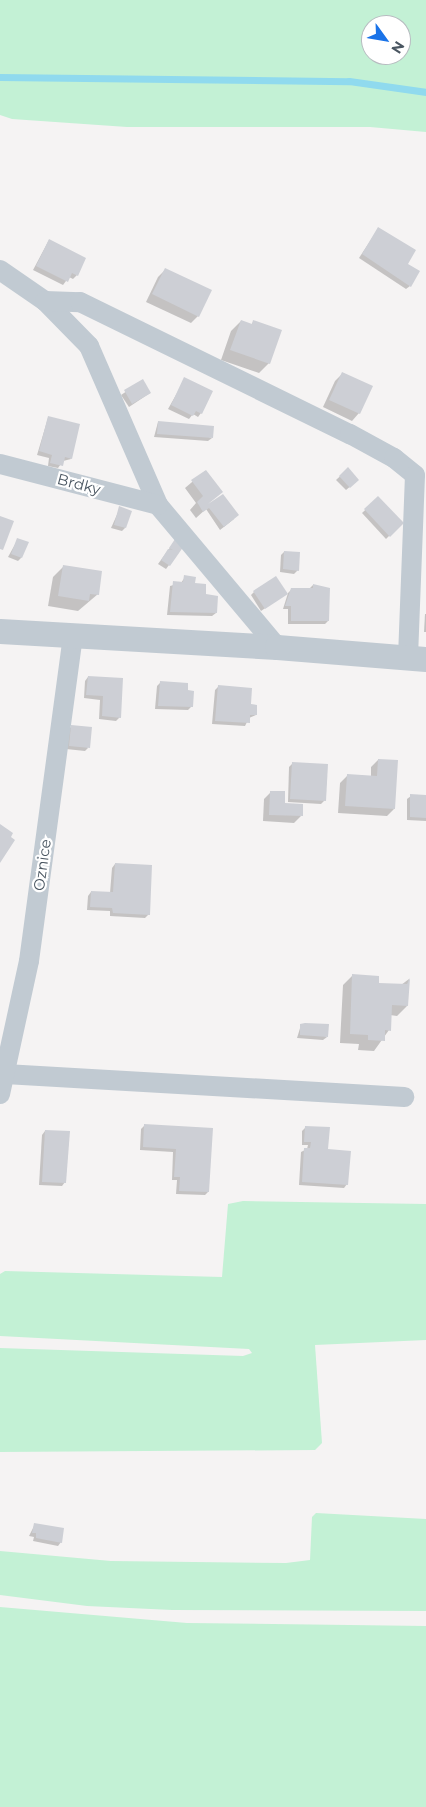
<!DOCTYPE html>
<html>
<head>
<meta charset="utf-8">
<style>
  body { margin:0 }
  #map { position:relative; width:426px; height:1807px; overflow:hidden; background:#f5f3f3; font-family:Montserrat,sans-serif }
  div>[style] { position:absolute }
  .green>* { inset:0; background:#c3f1d5 }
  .shadow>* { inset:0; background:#0003 }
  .stream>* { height:7px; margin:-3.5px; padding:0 3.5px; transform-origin:3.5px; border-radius:3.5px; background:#90daee }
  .building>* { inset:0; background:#cdcfd5 }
  .minor>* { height:20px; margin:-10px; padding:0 10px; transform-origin:10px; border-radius:10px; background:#c1cad2 }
  .tertiary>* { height:25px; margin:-12.5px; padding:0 12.5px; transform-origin:12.5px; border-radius:12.5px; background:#c1cad2 }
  span { translate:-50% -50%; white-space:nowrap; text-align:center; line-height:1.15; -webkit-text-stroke:4.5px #fff; paint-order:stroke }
  .street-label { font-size:15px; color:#4a5661 }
  .north { position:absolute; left:361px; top:15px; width:50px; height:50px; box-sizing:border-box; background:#fff; border:1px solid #b7bbc0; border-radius:50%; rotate:122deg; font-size:14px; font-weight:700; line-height:20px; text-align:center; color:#4a5661 }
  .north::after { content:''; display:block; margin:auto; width:18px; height:22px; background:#1a73e8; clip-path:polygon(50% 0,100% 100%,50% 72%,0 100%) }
</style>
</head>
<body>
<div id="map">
  <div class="green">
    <div style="clip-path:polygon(evenodd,0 0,426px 0,426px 132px,370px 127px,127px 127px,12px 119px,0 115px,0 0,371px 25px,401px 25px,401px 55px,371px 55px,371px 25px)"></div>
    <div style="clip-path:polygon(243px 1201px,426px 1204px,426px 1340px,315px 1345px,322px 1443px,315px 1450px,0 1452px,0 1348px,243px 1356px,252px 1353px,249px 1349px,0 1336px,0 1274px,5px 1271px,222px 1277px,228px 1204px)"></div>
    <div style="clip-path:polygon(316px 1513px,426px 1519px,426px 1611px,172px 1610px,87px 1606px,0 1595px,0 1551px,111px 1561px,286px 1563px,310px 1560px,312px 1517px)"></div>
    <div style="clip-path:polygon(0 1607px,187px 1623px,426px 1626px,426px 1807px,0 1807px)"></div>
  </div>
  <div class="shadow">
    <div style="clip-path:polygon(378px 229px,406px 264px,410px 286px,406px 289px,359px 258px)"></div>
    <div style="clip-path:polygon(49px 240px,77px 275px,73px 279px,69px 277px,63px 285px,33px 270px)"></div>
    <div style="clip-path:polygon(165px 270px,198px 316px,191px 323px,146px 302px,158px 277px)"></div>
    <div style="clip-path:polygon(241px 321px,251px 325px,253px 322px,269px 363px,259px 373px,221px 360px,231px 331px)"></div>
    <div style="clip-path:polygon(343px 373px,371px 387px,359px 413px,352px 421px,323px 407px,335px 381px)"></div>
    <div style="clip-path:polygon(185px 379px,201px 413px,198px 417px,193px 414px,189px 419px,168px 409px)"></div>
    <div style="clip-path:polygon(142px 381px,150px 393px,129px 407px,121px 395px)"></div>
    <div style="clip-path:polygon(48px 418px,71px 459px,63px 461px,58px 468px,48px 466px,49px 458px,37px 455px)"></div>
    <div style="clip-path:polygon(158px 422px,212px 438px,208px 441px,154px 437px)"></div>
    <div style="clip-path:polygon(348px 469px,358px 480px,346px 490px,336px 480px)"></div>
    <div style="clip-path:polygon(205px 471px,207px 504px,234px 519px,220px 530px,206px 509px,196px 518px,190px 510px,196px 503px,185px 488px)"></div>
    <div style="clip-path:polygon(378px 498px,402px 523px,386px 539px,362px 513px)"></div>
    <div style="clip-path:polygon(120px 508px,125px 528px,122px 531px,111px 528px)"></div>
    <div style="clip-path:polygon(177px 538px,169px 565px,166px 569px,158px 564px)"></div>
    <div style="clip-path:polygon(18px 539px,21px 558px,18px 561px,8px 557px)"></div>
    <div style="clip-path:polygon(284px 552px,298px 570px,294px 574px,280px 572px,281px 555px)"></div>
    <div style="clip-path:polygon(63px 567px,98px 594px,78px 611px,48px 606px,53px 577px)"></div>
    <div style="clip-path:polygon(185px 577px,204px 595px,216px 613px,212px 616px,167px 615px,170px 586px,181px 583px)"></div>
    <div style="clip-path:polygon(313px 585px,328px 621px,325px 624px,288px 624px,288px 609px,283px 609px,288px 593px,292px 589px,309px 589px)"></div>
    <div style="clip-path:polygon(254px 592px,286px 594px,261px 611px,251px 595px)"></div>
    <div style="clip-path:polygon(425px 614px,426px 614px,426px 632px,424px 632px)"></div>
    <div style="clip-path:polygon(88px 677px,122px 679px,120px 717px,116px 721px,99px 719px,100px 700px,84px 698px,85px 681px)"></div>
    <div style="clip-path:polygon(160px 683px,186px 691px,192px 706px,188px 710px,155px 709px,157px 686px)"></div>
    <div style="clip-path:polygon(218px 687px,250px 705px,256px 715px,249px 718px,245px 726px,212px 724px,215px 690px)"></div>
    <div style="clip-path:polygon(71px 727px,88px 748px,85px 751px,66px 749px,68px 730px)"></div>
    <div style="clip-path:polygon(378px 760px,394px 809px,387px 816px,338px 813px,340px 783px,347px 776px,371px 777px,371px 767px)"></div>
    <div style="clip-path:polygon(293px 763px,325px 800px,321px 804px,288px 802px,289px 767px)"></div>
    <div style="clip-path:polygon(271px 792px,301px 816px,294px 823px,263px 821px,264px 799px)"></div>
    <div style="clip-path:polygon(411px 796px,426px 796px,426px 821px,407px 820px,407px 799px)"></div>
    <div style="clip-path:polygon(115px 864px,149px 914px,145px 918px,110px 916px,110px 911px,87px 910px,88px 896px,91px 892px,110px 893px,112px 868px)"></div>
    <div style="clip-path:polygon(353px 975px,378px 984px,401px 985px,409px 979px,407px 1006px,397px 1016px,390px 1015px,389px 1030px,374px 1051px,358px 1050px,359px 1044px,340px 1043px,343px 985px)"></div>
    <div style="clip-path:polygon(301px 1025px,327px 1037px,323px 1040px,297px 1038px)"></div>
    <div style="clip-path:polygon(145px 1125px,212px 1129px,208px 1192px,205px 1195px,176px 1194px,177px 1180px,172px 1180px,173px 1152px,140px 1150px,141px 1129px)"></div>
    <div style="clip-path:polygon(306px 1127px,327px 1150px,347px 1184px,344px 1188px,299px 1185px,301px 1152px,307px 1149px,308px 1145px,302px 1145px,302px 1131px)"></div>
    <div style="clip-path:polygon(45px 1131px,65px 1182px,62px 1186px,39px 1185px,42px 1135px)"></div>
    <div style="clip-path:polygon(35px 1524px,61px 1542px,58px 1546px,33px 1541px,34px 1537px,29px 1536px)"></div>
  </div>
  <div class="stream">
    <div style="left:0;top:77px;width:349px;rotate:0.7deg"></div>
    <div style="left:349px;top:81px;width:78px;rotate:8.1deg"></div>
  </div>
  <div class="building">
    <div style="clip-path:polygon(378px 227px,416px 250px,408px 264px,420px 271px,411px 287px,362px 254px)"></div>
    <div style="clip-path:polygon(49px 239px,86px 258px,78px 276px,72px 273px,68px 282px,36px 266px)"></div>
    <div style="clip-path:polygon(165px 268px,212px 290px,199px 317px,152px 294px)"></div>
    <div style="clip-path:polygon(241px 320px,252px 324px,253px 320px,282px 330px,270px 364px,230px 350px)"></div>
    <div style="clip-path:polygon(342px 372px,373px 386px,360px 414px,329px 400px)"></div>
    <div style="clip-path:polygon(184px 377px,213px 391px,202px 414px,196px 411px,193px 416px,171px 405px)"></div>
    <div style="clip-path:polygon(143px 379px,151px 393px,132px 404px,124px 390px)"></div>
    <div style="clip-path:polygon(48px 416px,80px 424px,72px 459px,65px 457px,63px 466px,50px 463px,52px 455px,39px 451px)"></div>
    <div style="clip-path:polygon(158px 421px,214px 426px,213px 438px,157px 434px)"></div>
    <div style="clip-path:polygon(348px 467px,359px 480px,350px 488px,339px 476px)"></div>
    <div style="clip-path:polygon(206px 470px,223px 492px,208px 504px,223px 494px,239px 515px,224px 527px,209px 508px,203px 512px,197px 502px,203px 496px,191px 480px)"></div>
    <div style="clip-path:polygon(378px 496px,404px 523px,390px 537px,364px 509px)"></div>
    <div style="clip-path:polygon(119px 506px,132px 511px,126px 528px,114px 525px)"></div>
    <div style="clip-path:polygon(0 516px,14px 521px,3px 550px,0 549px)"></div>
    <div style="clip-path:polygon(177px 536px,186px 543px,170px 566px,161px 560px,168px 549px,173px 550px,169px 548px)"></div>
    <div style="clip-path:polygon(17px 538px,29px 542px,22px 558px,11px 554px)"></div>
    <div style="clip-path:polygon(284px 551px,300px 552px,299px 571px,283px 569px)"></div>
    <div style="clip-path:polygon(63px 565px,102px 571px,99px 595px,90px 594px,89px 601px,58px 596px)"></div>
    <div style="clip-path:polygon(184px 575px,196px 577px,195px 583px,206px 584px,206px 594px,218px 596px,217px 613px,170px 612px,173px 581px,183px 582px)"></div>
    <div style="clip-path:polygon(276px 576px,288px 594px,265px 609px,253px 591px)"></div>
    <div style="clip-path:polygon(313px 584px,330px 588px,329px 621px,291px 621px,291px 606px,285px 606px,291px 588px,313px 588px)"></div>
    <div style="clip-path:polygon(88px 676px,123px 678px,121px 718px,102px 716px,103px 696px,86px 695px)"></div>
    <div style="clip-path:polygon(160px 681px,188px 683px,188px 690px,194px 691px,193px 707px,158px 706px)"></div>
    <div style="clip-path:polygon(218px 685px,252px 688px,251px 704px,257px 705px,257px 715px,250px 715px,250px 723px,215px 721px)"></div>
    <div style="clip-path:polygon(71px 725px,92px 727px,90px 748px,69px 746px)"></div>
    <div style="clip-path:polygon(378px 759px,398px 760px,395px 809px,345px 806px,347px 774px,377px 776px)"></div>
    <div style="clip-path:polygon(292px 762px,328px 764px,326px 801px,290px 799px)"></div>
    <div style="clip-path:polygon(270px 791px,285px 791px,285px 803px,303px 804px,303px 816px,269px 815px)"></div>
    <div style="clip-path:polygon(410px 794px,426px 795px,426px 818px,410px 817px)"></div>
    <div style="clip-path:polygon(0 824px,13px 833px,11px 837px,15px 840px,0 863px)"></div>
    <div style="clip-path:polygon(115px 863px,152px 865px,150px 915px,113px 913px,112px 908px,90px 907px,91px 891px,113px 892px)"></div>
    <div style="clip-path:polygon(352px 974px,379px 976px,379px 983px,407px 984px,410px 978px,408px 1006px,392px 1005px,391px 1031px,385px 1030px,385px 1041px,368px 1040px,368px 1035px,350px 1034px)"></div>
    <div style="clip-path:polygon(305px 1023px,329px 1024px,328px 1037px,300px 1035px,300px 1024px)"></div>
    <div style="clip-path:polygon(144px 1124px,213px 1128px,209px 1192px,179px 1191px,180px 1177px,174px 1177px,176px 1149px,143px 1147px)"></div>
    <div style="clip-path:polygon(305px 1126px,330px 1127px,328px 1149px,351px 1151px,348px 1185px,302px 1182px,304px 1148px,310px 1148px,311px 1142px,304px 1142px)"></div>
    <div style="clip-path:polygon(45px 1130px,70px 1131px,66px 1183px,42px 1182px)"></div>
    <div style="clip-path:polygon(34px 1523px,64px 1528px,62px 1543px,36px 1538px,36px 1533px,32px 1533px)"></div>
  </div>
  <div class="minor">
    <div style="left:0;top:270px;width:55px;rotate:34.6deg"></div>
    <div style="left:45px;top:301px;width:63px;rotate:45.6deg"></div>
    <div style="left:89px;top:346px;width:173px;rotate:66.5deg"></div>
    <div style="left:158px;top:505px;width:185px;rotate:50deg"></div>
    <div style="left:45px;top:301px;width:35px;rotate:2deg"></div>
    <div style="left:80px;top:302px;width:301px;rotate:26.1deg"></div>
    <div style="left:350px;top:434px;width:50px;rotate:28.6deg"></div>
    <div style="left:394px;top:458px;width:27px;rotate:39deg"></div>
    <div style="left:415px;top:475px;width:183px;rotate:92.2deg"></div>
    <div style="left:0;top:464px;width:163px;rotate:14.5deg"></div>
    <div style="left:5px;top:1074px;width:400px;rotate:3.3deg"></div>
    <div style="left:0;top:1094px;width:136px;rotate:-77.7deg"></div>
    <div style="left:29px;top:961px;width:330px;rotate:-82.3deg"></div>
  </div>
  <div class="tertiary">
    <div style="left:0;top:631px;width:277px;rotate:3.3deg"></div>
    <div style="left:277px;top:647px;width:149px;rotate:4.6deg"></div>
  </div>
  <div class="street-label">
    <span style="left:79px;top:484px;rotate:15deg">Brdky</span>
    <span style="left:42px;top:865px;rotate:-82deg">Oznice</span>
  </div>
  <div class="north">N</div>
</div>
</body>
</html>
